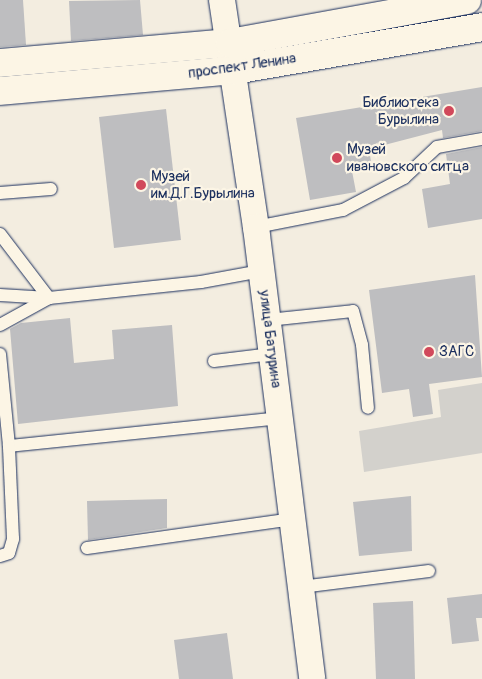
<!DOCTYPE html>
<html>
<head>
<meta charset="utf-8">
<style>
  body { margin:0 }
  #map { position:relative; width:482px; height:679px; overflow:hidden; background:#f3ede0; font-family:Pangolin,sans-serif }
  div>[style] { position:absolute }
  .green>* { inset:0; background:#d3d1cc }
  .building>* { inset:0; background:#bebec0 }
  .roads { filter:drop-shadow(0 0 1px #1b2f5e) drop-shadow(0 0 1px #1b2f5e) }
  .service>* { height:12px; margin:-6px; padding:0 6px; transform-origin:6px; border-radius:6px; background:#fcf5e5 }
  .minor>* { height:26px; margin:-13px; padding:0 13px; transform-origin:13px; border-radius:13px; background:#fcf5e5 }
  .trunk>* { height:28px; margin:-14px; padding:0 14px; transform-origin:14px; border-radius:14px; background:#fcf5e5 }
  .dots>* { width:14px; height:14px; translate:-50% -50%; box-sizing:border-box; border:2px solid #fcf5e5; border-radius:50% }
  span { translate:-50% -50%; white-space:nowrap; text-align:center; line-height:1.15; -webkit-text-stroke:4.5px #fcf5e5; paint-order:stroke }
  .street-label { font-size:15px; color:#1b2f5e }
  .poi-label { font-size:15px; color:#1b2f5e }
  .right { translate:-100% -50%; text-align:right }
  .left { translate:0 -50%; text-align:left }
</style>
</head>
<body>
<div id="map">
  <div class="green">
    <div style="clip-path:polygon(482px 383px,482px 453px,364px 472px,359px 431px,441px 417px,438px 390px)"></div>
  </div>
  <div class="building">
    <div style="clip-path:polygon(0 0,23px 0,26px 45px,0 47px)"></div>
    <div style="clip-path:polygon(140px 0,143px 35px,71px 41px,69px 1px)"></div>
    <div style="clip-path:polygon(482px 87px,482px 131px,443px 138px,442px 130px,369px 149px,372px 168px,352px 171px,356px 192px,310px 200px,296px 118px)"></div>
    <div style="clip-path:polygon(166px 109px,181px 240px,114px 248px,99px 117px)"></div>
    <div style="clip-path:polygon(482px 147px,482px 219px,428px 228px,422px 189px,450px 184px,446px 154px)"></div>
    <div style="clip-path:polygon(475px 275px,482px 377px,429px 384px,433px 414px,413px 417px,409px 389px,382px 393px,369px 290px)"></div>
    <div style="clip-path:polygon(70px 318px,74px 363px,114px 359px,112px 330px,172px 325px,178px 406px,18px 424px,10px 329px,21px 323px)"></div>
    <div style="clip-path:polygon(411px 496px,412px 551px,359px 556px,353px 502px)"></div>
    <div style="clip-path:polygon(167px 499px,167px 528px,88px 540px,87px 501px)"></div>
    <div style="clip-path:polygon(482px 594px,482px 618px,476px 618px,479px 641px,452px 644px,447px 598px)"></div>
    <div style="clip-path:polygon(413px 601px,415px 679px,376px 679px,373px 603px)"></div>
    <div style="clip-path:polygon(227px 633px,233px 679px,179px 679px,174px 640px)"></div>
  </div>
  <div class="roads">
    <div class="service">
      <div style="left:0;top:193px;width:51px;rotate:-4.5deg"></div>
      <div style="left:256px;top:227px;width:89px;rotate:-11.1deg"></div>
      <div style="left:343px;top:210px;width:69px;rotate:-27.7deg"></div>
      <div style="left:404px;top:178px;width:45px;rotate:-43.2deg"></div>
      <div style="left:437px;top:147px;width:46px;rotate:-10.1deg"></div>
      <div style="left:0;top:234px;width:81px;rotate:52.6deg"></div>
      <div style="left:0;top:295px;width:49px;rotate:3.5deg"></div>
      <div style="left:49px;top:298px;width:153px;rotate:-6deg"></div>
      <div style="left:201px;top:282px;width:61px;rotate:-10.4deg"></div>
      <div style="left:268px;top:320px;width:85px;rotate:-6deg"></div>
      <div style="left:353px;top:311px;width:35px;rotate:75deg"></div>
      <div style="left:362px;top:345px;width:63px;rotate:84.6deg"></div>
      <div style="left:0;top:325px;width:56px;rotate:-28.9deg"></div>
      <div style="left:0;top:354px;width:92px;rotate:84.4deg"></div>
      <div style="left:9px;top:446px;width:272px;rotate:-5.9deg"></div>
      <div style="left:214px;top:361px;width:58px;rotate:-6.9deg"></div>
      <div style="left:87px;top:548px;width:208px;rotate:-8deg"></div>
      <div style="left:0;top:556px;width:9px;rotate:-18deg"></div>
      <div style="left:9px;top:553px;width:15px;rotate:-74deg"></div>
      <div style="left:13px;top:539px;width:93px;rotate:-92.5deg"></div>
      <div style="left:301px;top:587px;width:129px;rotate:-7.1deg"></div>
    </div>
    <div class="minor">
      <div style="left:222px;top:0;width:230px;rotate:81.5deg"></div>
      <div style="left:256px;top:227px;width:455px;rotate:82.9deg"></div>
    </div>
    <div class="trunk">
      <div style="left:0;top:63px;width:231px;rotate:-5deg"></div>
      <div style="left:230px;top:43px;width:241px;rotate:-10.3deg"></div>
      <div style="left:0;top:91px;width:235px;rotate:-5.1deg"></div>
      <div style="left:234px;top:70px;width:252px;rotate:-9.8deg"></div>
    </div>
  </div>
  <div class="dots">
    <div style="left:449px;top:111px;background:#d1495b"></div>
    <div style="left:337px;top:158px;background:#d1495b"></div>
    <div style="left:141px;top:185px;background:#d1495b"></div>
    <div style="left:429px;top:352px;background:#d1495b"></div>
  </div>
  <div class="street-label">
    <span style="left:242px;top:66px;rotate:-8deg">проспект Ленина</span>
    <span style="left:270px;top:339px;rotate:83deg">улица Батурина</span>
  </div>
  <div class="poi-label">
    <span class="right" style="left:439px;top:111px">Библиотека<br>Бурылина</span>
    <span class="left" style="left:347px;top:158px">Музей<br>ивановского ситца</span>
    <span class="left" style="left:151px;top:185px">Музей<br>им.Д.Г.Бурылина</span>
    <span class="left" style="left:439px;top:352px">ЗАГС</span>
  </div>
</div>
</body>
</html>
